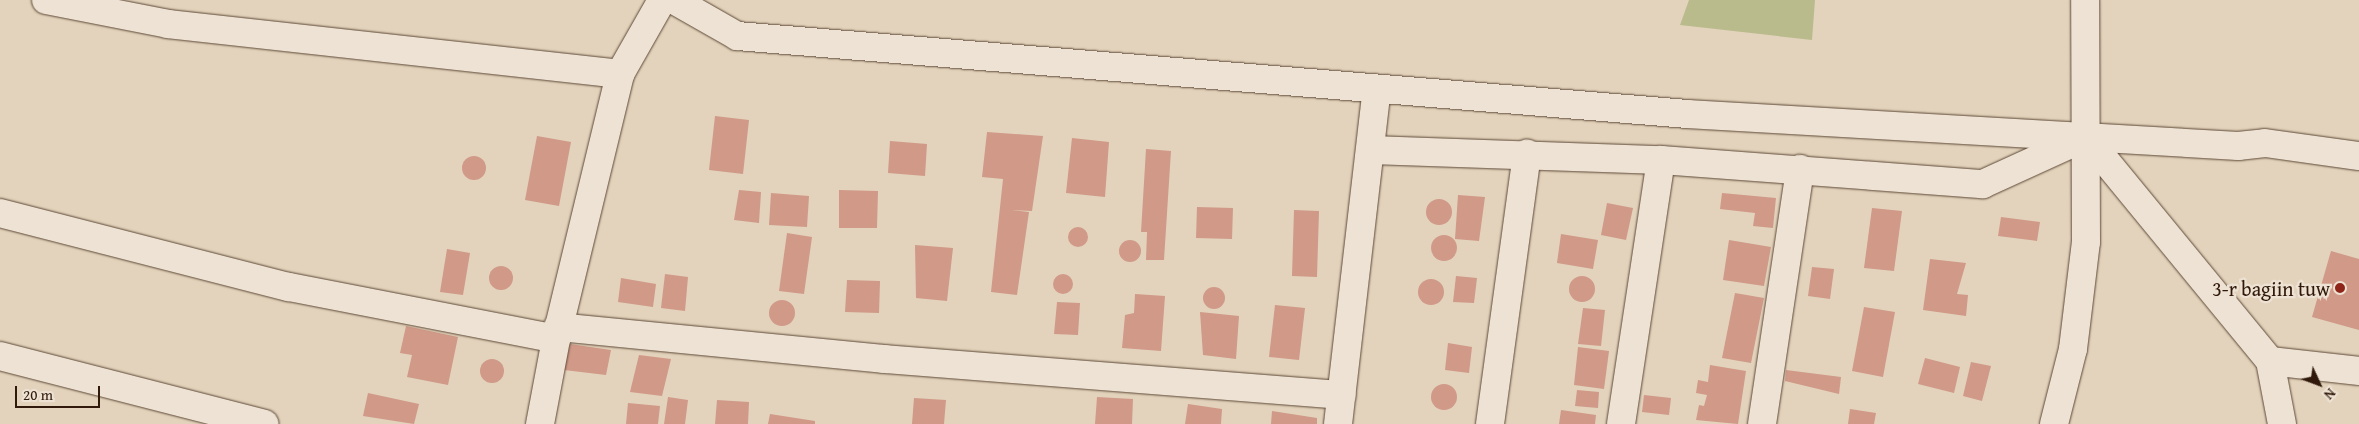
<!DOCTYPE html>
<html>
<head>
<meta charset="utf-8">
<style>
  body { margin:0 }
  #map { position:relative; width:2359px; height:424px; overflow:hidden; background:#e3d3bc; font-family:"Gentium Book Plus",serif }
  div>[style] { position:absolute }
  .green>* { inset:0; background:#b9bb8d }
  .building>* { inset:0; background:#d09988 }
  .round { border-radius:50% }
  .roads { filter:drop-shadow(0 0 1px #5d4836) drop-shadow(0 0 1px #5d4836) }
  .street>* { height:28px; margin:-14px; padding:0 14px; transform-origin:14px; border-radius:14px; background:#ede2d3 }
  .secondary>* { height:28px; margin:-14px; padding:0 14px; transform-origin:14px; border-radius:14px; background:#ede2d3 }
  .dots>* { width:14px; height:14px; translate:-50% -50%; box-sizing:border-box; border:2px solid #ede2d3; border-radius:50% }
  span { translate:-50% -50%; white-space:nowrap; text-align:center; line-height:1.15; -webkit-text-stroke:4.5px #ede2d3; paint-order:stroke }
  .poi-label { font-size:20px; color:#30190a }
  .right { translate:-100% -50%; text-align:right }
  .north { position:absolute; left:2294px; top:359px; width:50px; height:50px; -webkit-text-stroke:4px #ede2d3; paint-order:stroke; rotate:133deg; font-size:14px; font-weight:700; line-height:20px; text-align:center; color:#30190a }
  .north::after { content:''; display:block; margin:auto; width:18px; height:22px; background:#30190a; clip-path:polygon(50% 0,100% 100%,50% 72%,0 100%) }
  .scale { position:absolute; left:15px; top:386px; width:85px; height:22px; box-sizing:border-box; border:2px solid #30190a; border-top:0; padding-left:6px; font-size:15px; line-height:18px; white-space:nowrap; color:#30190a; -webkit-text-stroke:4px #ede2d3; paint-order:stroke }
</style>
</head>
<body>
<div id="map">
  <div class="green">
    <div style="clip-path:polygon(1689px 0,1815px 0,1812px 40px,1680px 25px)"></div>
  </div>
  <div class="building">
    <div style="clip-path:polygon(715px 116px,749px 120px,743px 174px,709px 170px)"></div>
    <div style="clip-path:polygon(987px 132px,1043px 136px,1032px 211px,1012px 210px,1029px 212px,1017px 295px,991px 292px,1003px 179px,982px 177px)"></div>
    <div style="clip-path:polygon(537px 136px,571px 142px,559px 206px,525px 200px)"></div>
    <div style="clip-path:polygon(1072px 138px,1109px 142px,1105px 197px,1066px 193px)"></div>
    <div style="clip-path:polygon(890px 141px,927px 144px,925px 176px,888px 173px)"></div>
    <div style="clip-path:polygon(1146px 149px,1171px 151px,1164px 260px,1146px 260px,1147px 232px,1141px 232px)"></div>
    <div class="round" style="left:462px;top:156px;width:24px;height:24px"></div>
    <div style="clip-path:polygon(739px 190px,761px 192px,759px 223px,734px 220px)"></div>
    <div style="clip-path:polygon(839px 190px,878px 191px,877px 228px,839px 228px)"></div>
    <div style="clip-path:polygon(771px 193px,809px 196px,807px 227px,769px 225px)"></div>
    <div style="clip-path:polygon(1722px 193px,1776px 198px,1773px 228px,1753px 226px,1755px 213px,1720px 209px)"></div>
    <div style="clip-path:polygon(1458px 195px,1485px 197px,1479px 241px,1455px 239px)"></div>
    <div class="round" style="left:1426px;top:199px;width:26px;height:26px"></div>
    <div style="clip-path:polygon(1607px 203px,1633px 208px,1626px 240px,1601px 235px)"></div>
    <div style="clip-path:polygon(1197px 207px,1233px 208px,1232px 239px,1196px 238px)"></div>
    <div style="clip-path:polygon(1872px 208px,1902px 211px,1894px 271px,1864px 268px)"></div>
    <div style="clip-path:polygon(1294px 210px,1319px 211px,1317px 277px,1292px 276px)"></div>
    <div style="clip-path:polygon(2001px 217px,2040px 222px,2037px 241px,1998px 236px)"></div>
    <div class="round" style="left:1068px;top:227px;width:20px;height:20px"></div>
    <div style="clip-path:polygon(787px 233px,812px 237px,804px 294px,779px 291px)"></div>
    <div style="clip-path:polygon(1561px 234px,1598px 240px,1593px 269px,1557px 263px)"></div>
    <div class="round" style="left:1431px;top:235px;width:26px;height:26px"></div>
    <div class="round" style="left:1119px;top:240px;width:22px;height:22px"></div>
    <div style="clip-path:polygon(1729px 240px,1771px 247px,1764px 286px,1723px 280px)"></div>
    <div style="clip-path:polygon(915px 245px,953px 248px,947px 301px,916px 298px)"></div>
    <div style="clip-path:polygon(447px 249px,470px 253px,463px 295px,440px 292px)"></div>
    <div style="clip-path:polygon(2331px 251px,2359px 259px,2359px 330px,2312px 317px)"></div>
    <div style="clip-path:polygon(1930px 259px,1966px 263px,1957px 294px,1968px 295px,1966px 316px,1923px 310px)"></div>
    <div class="round" style="left:489px;top:266px;width:24px;height:24px"></div>
    <div style="clip-path:polygon(1812px 267px,1834px 269px,1830px 299px,1808px 296px)"></div>
    <div style="clip-path:polygon(665px 274px,688px 277px,685px 311px,661px 308px)"></div>
    <div class="round" style="left:1053px;top:274px;width:20px;height:20px"></div>
    <div style="clip-path:polygon(1456px 276px,1477px 278px,1474px 303px,1453px 302px)"></div>
    <div class="round" style="left:1569px;top:276px;width:26px;height:26px"></div>
    <div style="clip-path:polygon(621px 278px,656px 284px,653px 307px,618px 302px)"></div>
    <div class="round" style="left:1418px;top:279px;width:26px;height:26px"></div>
    <div style="clip-path:polygon(847px 280px,880px 281px,879px 313px,845px 312px)"></div>
    <div class="round" style="left:1203px;top:287px;width:22px;height:22px"></div>
    <div style="clip-path:polygon(1735px 293px,1764px 298px,1751px 363px,1722px 358px)"></div>
    <div style="clip-path:polygon(1135px 294px,1165px 296px,1161px 351px,1122px 348px,1125px 315px,1134px 313px)"></div>
    <div class="round" style="left:769px;top:300px;width:26px;height:26px"></div>
    <div style="clip-path:polygon(1057px 302px,1080px 303px,1078px 335px,1054px 334px)"></div>
    <div style="clip-path:polygon(1275px 305px,1305px 308px,1299px 360px,1269px 357px)"></div>
    <div style="clip-path:polygon(1864px 307px,1895px 312px,1883px 377px,1852px 371px)"></div>
    <div style="clip-path:polygon(1583px 308px,1605px 310px,1601px 346px,1578px 344px)"></div>
    <div style="clip-path:polygon(1200px 312px,1239px 316px,1236px 359px,1203px 355px)"></div>
    <div style="clip-path:polygon(406px 326px,458px 337px,448px 385px,407px 377px,412px 355px,400px 353px)"></div>
    <div style="clip-path:polygon(1448px 343px,1472px 347px,1469px 373px,1445px 370px)"></div>
    <div style="clip-path:polygon(570px 344px,611px 350px,606px 375px,564px 370px)"></div>
    <div style="clip-path:polygon(1578px 347px,1609px 351px,1604px 389px,1574px 385px)"></div>
    <div style="clip-path:polygon(639px 355px,671px 359px,662px 396px,630px 392px)"></div>
    <div style="clip-path:polygon(1925px 358px,1960px 367px,1954px 393px,1918px 384px)"></div>
    <div class="round" style="left:480px;top:359px;width:24px;height:24px"></div>
    <div style="clip-path:polygon(1971px 362px,1991px 366px,1982px 401px,1963px 396px)"></div>
    <div style="clip-path:polygon(1710px 365px,1746px 371px,1738px 424px,1696px 420px,1699px 405px,1704px 406px,1707px 395px,1696px 393px,1698px 380px,1708px 382px)"></div>
    <div style="clip-path:polygon(1786px 370px,1841px 377px,1839px 394px,1785px 381px)"></div>
    <div class="round" style="left:1431px;top:384px;width:26px;height:26px"></div>
    <div style="clip-path:polygon(1577px 390px,1599px 392px,1598px 408px,1575px 406px)"></div>
    <div style="clip-path:polygon(368px 393px,419px 404px,414px 424px,363px 416px)"></div>
    <div style="clip-path:polygon(1644px 395px,1671px 398px,1669px 415px,1642px 412px)"></div>
    <div style="clip-path:polygon(668px 397px,688px 400px,685px 424px,664px 424px)"></div>
    <div style="clip-path:polygon(1097px 397px,1133px 399px,1132px 424px,1095px 424px)"></div>
    <div style="clip-path:polygon(914px 398px,946px 400px,944px 424px,912px 424px)"></div>
    <div style="clip-path:polygon(717px 400px,749px 402px,748px 424px,715px 424px)"></div>
    <div style="clip-path:polygon(628px 403px,660px 406px,658px 424px,626px 424px)"></div>
    <div style="clip-path:polygon(1188px 404px,1222px 409px,1221px 424px,1185px 424px)"></div>
    <div style="clip-path:polygon(1850px 409px,1876px 413px,1874px 424px,1848px 424px)"></div>
    <div style="clip-path:polygon(1561px 410px,1596px 415px,1595px 424px,1559px 424px)"></div>
    <div style="clip-path:polygon(1272px 411px,1317px 418px,1317px 424px,1271px 424px)"></div>
    <div style="clip-path:polygon(770px 414px,815px 421px,815px 424px,768px 424px)"></div>
  </div>
  <div class="roads">
    <div class="street">
      <div style="left:46px;top:0;width:124px;rotate:11.1deg"></div>
      <div style="left:168px;top:24px;width:455px;rotate:6.3deg"></div>
      <div style="left:2086px;top:137px;width:290px;rotate:50.6deg"></div>
      <div style="left:2270px;top:361px;width:64px;rotate:79.2deg"></div>
      <div style="left:1371px;top:150px;width:290px;rotate:2deg"></div>
      <div style="left:1661px;top:160px;width:323px;rotate:4.3deg"></div>
      <div style="left:1983px;top:184px;width:113px;rotate:-24.5deg"></div>
      <div style="left:0;top:213px;width:298px;rotate:14.4deg"></div>
      <div style="left:289px;top:287px;width:272px;rotate:11deg"></div>
      <div style="left:558px;top:327px;width:328px;rotate:5.6deg"></div>
      <div style="left:884px;top:359px;width:459px;rotate:4.5deg"></div>
      <div style="left:0;top:356px;width:273px;rotate:14.4deg"></div>
      <div style="left:2270px;top:361px;width:90px;rotate:6.4deg"></div>
      <div style="left:540px;top:424px;width:86px;rotate:-79.3deg"></div>
      <div style="left:556px;top:339px;width:273px;rotate:-76.4deg"></div>
      <div style="left:620px;top:74px;width:85px;rotate:-60.4deg"></div>
      <div style="left:1338px;top:424px;width:337px;rotate:-83.4deg"></div>
      <div style="left:1490px;top:424px;width:273px;rotate:-82.2deg"></div>
      <div style="left:1621px;top:424px;width:267px;rotate:-81.4deg"></div>
      <div style="left:1762px;top:424px;width:258px;rotate:-81.5deg"></div>
      <div style="left:2054px;top:424px;width:77px;rotate:-75.8deg"></div>
      <div style="left:2073px;top:349px;width:108px;rotate:-83.1deg"></div>
      <div style="left:2086px;top:242px;width:242px;rotate:-90.2deg"></div>
    </div>
    <div class="secondary">
      <div style="left:674px;top:0;width:73px;rotate:29.7deg"></div>
      <div style="left:737px;top:36px;width:953px;rotate:4.69deg"></div>
      <div style="left:1687px;top:114px;width:552px;rotate:3.32deg"></div>
      <div style="left:2238px;top:146px;width:27px;rotate:-6deg"></div>
      <div style="left:2265px;top:143px;width:95px;rotate:7.9deg"></div>
    </div>
  </div>
  <div class="dots">
    <div style="left:2340px;top:288px;background:#8f2418"></div>
  </div>
  <div class="poi-label">
    <span class="right" style="left:2330px;top:288px">3-r bagiin tuw</span>
  </div>
  <div class="north">N</div>
  <div class="scale">20 m</div>
</div>
</body>
</html>
